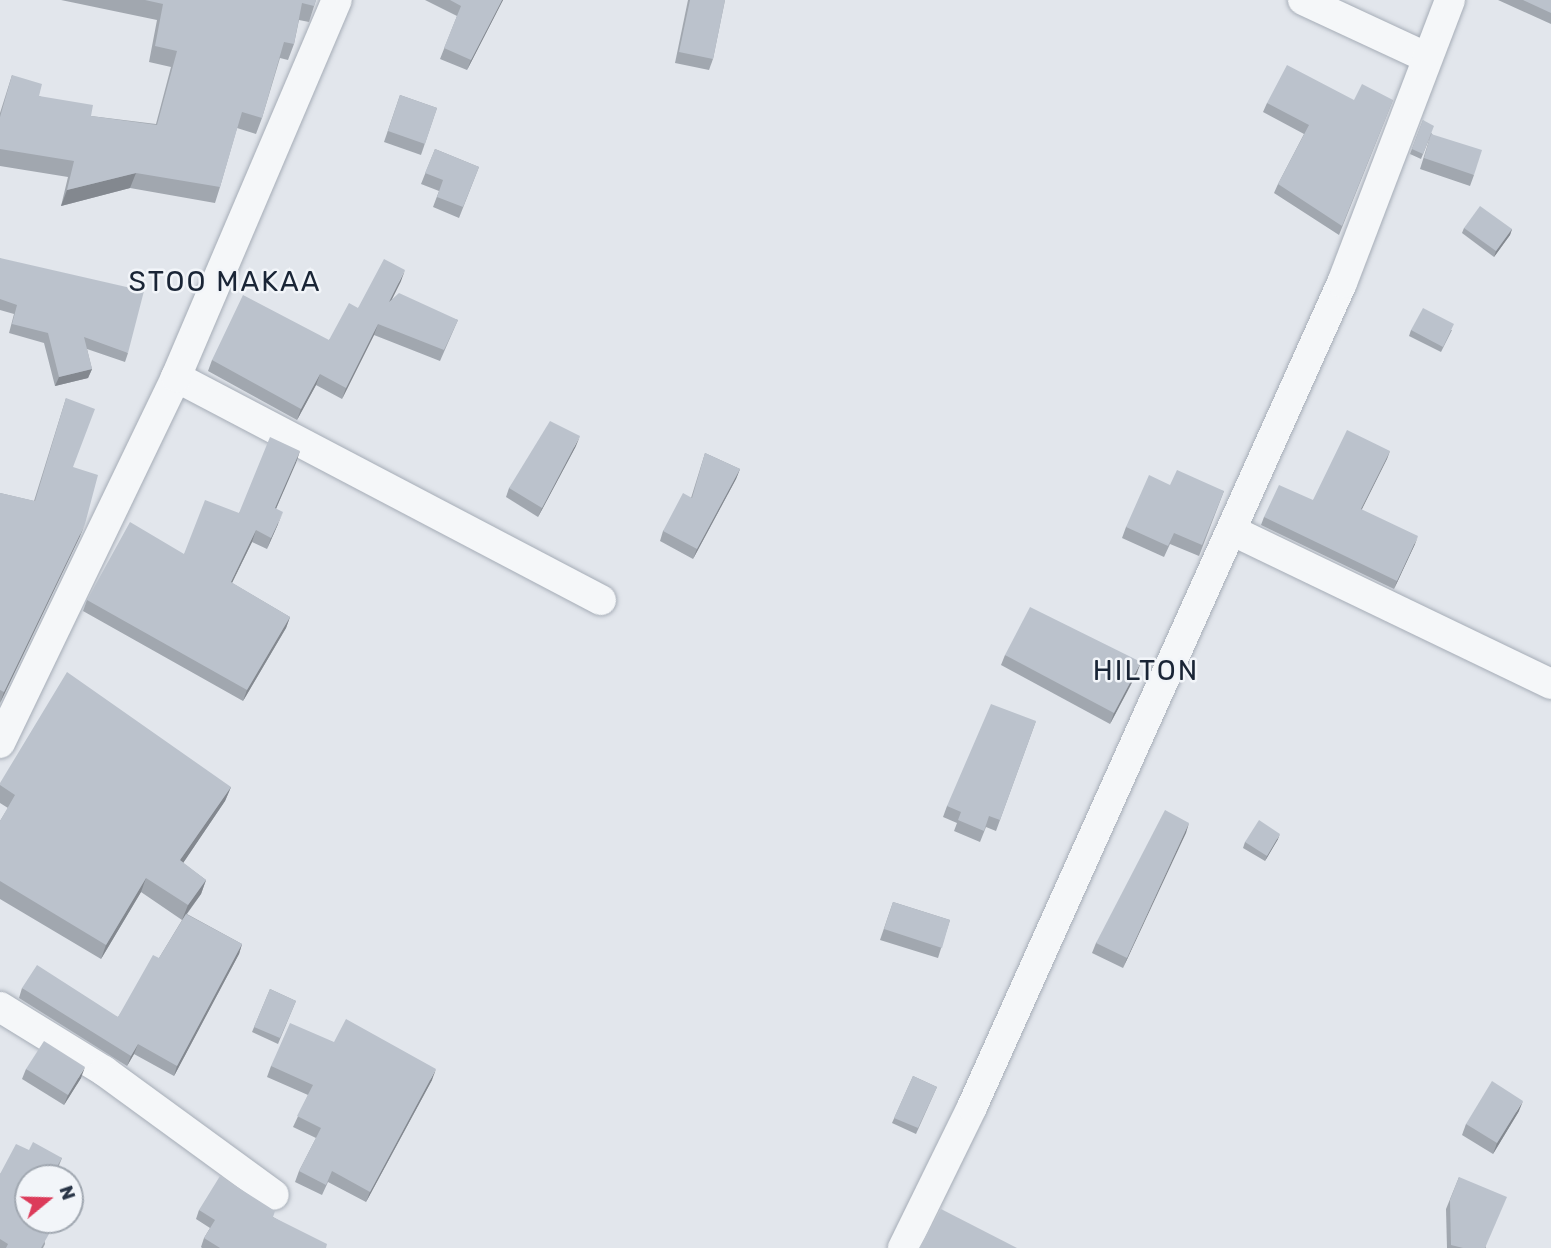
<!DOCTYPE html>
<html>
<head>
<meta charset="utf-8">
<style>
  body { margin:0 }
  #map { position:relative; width:1551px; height:1248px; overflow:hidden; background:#e2e6ec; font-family:Rubik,sans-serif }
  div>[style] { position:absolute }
  .roads { filter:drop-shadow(0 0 2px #a6adb7) drop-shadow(0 0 2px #a6adb7) }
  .street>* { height:30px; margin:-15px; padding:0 15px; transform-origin:15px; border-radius:15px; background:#f5f7f9 }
  .wall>* { inset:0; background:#a1a7af }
  .shaded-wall>* { inset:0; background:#83888f }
  .building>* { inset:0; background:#bbc2cc }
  span { translate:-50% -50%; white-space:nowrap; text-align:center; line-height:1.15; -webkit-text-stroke:5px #f2f5f9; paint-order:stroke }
  .quarter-label { font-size:28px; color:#1a2536; letter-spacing:2px }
  .north { position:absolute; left:14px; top:1164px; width:70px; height:70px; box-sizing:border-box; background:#f2f5f9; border:2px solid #a1a8b1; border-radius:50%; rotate:71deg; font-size:19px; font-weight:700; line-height:28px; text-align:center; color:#283446 }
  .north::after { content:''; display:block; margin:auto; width:24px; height:32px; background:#dc3b5a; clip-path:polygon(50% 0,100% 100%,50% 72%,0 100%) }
</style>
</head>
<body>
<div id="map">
  <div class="roads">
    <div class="street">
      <div style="left:1303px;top:0;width:136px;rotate:24.9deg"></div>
      <div style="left:176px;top:377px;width:480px;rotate:27.7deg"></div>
      <div style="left:1233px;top:531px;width:353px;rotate:25.7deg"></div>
      <div style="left:0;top:743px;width:406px;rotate:-64.3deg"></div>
      <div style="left:176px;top:377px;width:410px;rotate:-66.9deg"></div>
      <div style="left:0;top:1007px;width:122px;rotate:31.6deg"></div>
      <div style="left:104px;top:1071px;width:210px;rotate:36.1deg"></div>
      <div style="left:903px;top:1248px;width:157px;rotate:-63.9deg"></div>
      <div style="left:972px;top:1107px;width:903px;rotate:-65.82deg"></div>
      <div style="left:1342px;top:283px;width:303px;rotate:-69.1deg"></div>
    </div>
  </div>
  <div class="wall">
    <div style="clip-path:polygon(61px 0,316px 0,309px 22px,299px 20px,294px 44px,288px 60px,280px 58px,262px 118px,256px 134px,237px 128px,220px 187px,215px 203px,130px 188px,61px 206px,68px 177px,0 166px,0 113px,12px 75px,39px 96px,91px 116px,156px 124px,171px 67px,149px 62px,157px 20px)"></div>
    <div style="clip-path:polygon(425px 0,503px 0,467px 70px,440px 59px,457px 16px)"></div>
    <div style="clip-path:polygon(688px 0,725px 0,713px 59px,709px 70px,675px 63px)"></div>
    <div style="clip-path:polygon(1498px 0,1551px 0,1551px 24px)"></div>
    <div style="clip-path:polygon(400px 95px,437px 108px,421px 155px,384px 142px)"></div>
    <div style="clip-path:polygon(1354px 100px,1393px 100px,1339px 235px,1274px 193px,1278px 184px,1304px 134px,1263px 112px,1267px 103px)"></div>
    <div style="clip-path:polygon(1423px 120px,1432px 134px,1474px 175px,1470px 186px,1420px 169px,1430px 137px,1421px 159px,1410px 154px)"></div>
    <div style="clip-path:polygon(435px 149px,479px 167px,459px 218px,433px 207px,439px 191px,421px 184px)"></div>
    <div style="clip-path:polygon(1464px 228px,1512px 229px,1510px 235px,1494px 257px,1462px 233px)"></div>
    <div style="clip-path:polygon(0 258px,128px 353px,125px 362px,87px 349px,92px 369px,88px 378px,55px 386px,44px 343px,9px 333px,14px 314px,0 310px)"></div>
    <div style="clip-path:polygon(401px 281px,392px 299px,458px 320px,440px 361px,374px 335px,342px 399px,316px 385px,297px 420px,208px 371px,212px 360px,329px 340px,358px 308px)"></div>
    <div style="clip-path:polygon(1411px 330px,1452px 330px,1441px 352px,1409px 336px)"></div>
    <div style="clip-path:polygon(66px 398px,80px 536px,0 703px,0 493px,34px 501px)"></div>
    <div style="clip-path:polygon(576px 446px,538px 517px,506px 497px,509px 488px)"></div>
    <div style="clip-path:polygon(300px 451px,276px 509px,278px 524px,267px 549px,252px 542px,232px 583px,290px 617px,286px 628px,243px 701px,83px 611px,87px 600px,184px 554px,239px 513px)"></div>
    <div style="clip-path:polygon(1390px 451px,1361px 510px,1415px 544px,1394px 589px,1261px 525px,1264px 517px,1313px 500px)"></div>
    <div style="clip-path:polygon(705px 453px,740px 469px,736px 479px,693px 559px,660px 541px,663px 531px,691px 498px)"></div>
    <div style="clip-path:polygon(1170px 485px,1224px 491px,1199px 556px,1170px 544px,1164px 557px,1122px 538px,1126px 527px)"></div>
    <div style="clip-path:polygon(1005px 655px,1137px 673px,1110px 724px,1001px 665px)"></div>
    <div style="clip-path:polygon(1036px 721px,996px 831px,986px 827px,980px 842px,954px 831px,957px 823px,943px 817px,947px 806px)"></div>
    <div style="clip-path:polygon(0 783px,231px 787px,225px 801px,183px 863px,206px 880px,201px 894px,187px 914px,242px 944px,239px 954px,174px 1076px,134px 1054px,127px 1066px,19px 998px,22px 988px,118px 1017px,159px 958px,182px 920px,141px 892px,101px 959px,0 899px,0 821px,8px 808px,0 803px)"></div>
    <div style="clip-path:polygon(1189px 823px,1123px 968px,1092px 953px,1096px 943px)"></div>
    <div style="clip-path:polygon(1278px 839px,1265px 861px,1243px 848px,1245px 842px)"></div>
    <div style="clip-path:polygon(893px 902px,950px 920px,938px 958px,880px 940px)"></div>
    <div style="clip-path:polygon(270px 989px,296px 1001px,278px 1044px,252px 1032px)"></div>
    <div style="clip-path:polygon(334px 1042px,432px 1080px,366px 1202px,328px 1182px,322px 1195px,295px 1182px,299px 1171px,316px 1138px,293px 1127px,308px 1095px,267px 1077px,271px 1066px)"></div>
    <div style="clip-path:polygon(26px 1069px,81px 1078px,64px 1105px,22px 1079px)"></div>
    <div style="clip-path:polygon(913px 1076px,937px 1087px,916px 1134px,892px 1123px)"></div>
    <div style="clip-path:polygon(1519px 1111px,1493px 1154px,1462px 1135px,1466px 1124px)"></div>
    <div style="clip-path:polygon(29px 1150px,62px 1158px,58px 1168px,43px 1230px,45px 1244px,43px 1248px,0 1248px,0 1174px)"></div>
    <div style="clip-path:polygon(1459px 1177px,1486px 1248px,1447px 1248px,1446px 1209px)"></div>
    <div style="clip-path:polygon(199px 1210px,273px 1217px,326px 1248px,202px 1248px,201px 1247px,204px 1238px,210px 1228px,196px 1219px)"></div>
  </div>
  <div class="shaded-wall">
    <div style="clip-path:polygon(502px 0,503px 0,467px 70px,471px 60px)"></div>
    <div style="clip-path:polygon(136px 173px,130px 188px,61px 206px,67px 190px)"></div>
    <div style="clip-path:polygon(1512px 229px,1510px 235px,1494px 257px,1496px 251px)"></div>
    <div style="clip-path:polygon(405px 270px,401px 281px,385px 313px,389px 302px)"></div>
    <div style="clip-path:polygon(378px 324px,374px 335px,342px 399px,346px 388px)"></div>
    <div style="clip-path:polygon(92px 369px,88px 378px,55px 386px,59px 377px)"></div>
    <div style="clip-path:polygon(320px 374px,316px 385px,297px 420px,301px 409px)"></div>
    <div style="clip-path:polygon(580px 436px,576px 446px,538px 517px,542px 508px)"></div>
    <div style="clip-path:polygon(300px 451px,296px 463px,271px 520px,275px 508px)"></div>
    <div style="clip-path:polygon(1390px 451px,1387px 459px,1358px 517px,1361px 509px)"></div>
    <div style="clip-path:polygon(740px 469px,736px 479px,693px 559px,697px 549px)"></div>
    <div style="clip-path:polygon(283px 512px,278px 524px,267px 549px,271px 538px)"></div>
    <div style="clip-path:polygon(85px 524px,80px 536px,0 703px,4px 692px)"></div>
    <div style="clip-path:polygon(256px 530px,252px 542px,227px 593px,231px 582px)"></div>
    <div style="clip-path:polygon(1418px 536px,1415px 544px,1394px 589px,1397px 581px)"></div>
    <div style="clip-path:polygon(290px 617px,286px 628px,243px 701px,247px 690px)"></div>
    <div style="clip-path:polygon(1141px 662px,1137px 673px,1110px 724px,1114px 713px)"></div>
    <div style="clip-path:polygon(231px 787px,225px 801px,175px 875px,180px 860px)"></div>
    <div style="clip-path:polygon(1189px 823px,1186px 833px,1123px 968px,1127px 958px)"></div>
    <div style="clip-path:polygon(1280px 834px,1278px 839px,1265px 861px,1267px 856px)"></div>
    <div style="clip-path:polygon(146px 878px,141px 892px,101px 959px,106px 945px)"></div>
    <div style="clip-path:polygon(206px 880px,201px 894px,182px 920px,188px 905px)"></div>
    <div style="clip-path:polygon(242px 944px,239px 954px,174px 1076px,177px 1066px)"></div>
    <div style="clip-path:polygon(138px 1044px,134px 1054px,127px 1066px,131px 1056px)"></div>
    <div style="clip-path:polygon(85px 1067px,81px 1078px,64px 1105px,68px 1095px)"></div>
    <div style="clip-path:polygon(436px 1069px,432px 1080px,366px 1202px,370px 1192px)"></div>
    <div style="clip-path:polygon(1523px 1101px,1519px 1111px,1493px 1154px,1497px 1143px)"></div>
  </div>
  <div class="building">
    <div style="clip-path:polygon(145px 0,316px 0,314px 6px,302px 3px,294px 44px,284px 42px,262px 118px,242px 112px,220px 187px,136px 173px,67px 190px,74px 161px,0 149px,0 117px,12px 75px,42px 84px,39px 96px,93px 105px,91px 116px,157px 125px,177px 51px,155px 46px,163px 4px)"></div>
    <div style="clip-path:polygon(450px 0,502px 0,471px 60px,444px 48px,461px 6px)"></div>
    <div style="clip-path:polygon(690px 0,725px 0,713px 59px,679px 52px)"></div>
    <div style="clip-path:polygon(1523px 0,1551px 0,1551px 13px)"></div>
    <div style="clip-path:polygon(1287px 65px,1354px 100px,1362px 84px,1393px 100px,1342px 226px,1278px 184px,1309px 125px,1267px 103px)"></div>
    <div style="clip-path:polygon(400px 95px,437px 108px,425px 144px,388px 131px)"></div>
    <div style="clip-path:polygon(1423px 120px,1434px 126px,1423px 154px,1412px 149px)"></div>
    <div style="clip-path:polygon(1431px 134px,1482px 150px,1474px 175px,1424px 158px)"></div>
    <div style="clip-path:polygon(435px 149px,479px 167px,463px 207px,437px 197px,443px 180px,425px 173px)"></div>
    <div style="clip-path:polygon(1480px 206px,1512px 229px,1496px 251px,1464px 228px)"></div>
    <div style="clip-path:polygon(0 258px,144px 291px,128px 353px,84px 337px,92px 369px,59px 377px,48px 333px,12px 324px,17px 305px,0 299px)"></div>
    <div style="clip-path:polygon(384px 259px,405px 270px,389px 302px,399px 293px,458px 320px,444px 350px,378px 324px,346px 388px,320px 374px,301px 409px,212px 360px,243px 295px,329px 340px,349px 303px,358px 308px)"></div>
    <div style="clip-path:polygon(1423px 308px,1454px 324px,1443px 347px,1411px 330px)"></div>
    <div style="clip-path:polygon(66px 398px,95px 409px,73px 467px,98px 475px,85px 524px,4px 692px,0 690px,0 493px,35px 501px)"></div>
    <div style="clip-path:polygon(550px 421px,580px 436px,542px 508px,509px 488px)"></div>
    <div style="clip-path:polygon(1347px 430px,1390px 451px,1361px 509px,1418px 536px,1397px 581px,1264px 517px,1279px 485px,1313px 500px)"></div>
    <div style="clip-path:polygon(270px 437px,300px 451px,275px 508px,283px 512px,271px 538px,256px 530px,231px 582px,290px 617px,247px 690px,87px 600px,130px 522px,184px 554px,205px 500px,239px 513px)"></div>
    <div style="clip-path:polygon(705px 453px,740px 469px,697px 549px,663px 531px,683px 493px,692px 498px)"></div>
    <div style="clip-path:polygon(1177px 470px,1224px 491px,1202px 545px,1174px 533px,1168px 546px,1126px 527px,1149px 475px,1170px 485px)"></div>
    <div style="clip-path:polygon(1030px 607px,1141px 662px,1114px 713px,1005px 655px)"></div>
    <div style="clip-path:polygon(67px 672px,231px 787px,180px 860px,206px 880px,188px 905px,146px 878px,106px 945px,0 881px,0 821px,15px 795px,0 785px,0 783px)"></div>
    <div style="clip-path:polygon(991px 704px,1036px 721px,1000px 820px,989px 816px,984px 831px,958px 820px,961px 812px,947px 806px)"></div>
    <div style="clip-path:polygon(1165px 810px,1189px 823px,1127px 958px,1096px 943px)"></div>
    <div style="clip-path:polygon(1259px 820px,1280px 834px,1267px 856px,1245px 842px)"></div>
    <div style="clip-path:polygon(893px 902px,950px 920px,942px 948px,884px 929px)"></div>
    <div style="clip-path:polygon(186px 914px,242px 944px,177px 1066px,138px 1044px,131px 1056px,22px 988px,37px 965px,118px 1017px,153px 955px,159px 958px)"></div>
    <div style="clip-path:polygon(270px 989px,296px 1001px,280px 1038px,254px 1027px)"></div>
    <div style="clip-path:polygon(346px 1019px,436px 1069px,370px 1192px,332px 1171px,326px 1185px,299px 1171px,321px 1128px,297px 1116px,313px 1085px,271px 1066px,290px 1023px,334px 1042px)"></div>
    <div style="clip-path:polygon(44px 1041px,85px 1067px,68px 1095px,26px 1069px)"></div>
    <div style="clip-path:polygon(913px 1076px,937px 1087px,918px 1128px,894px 1118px)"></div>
    <div style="clip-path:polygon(1492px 1081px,1523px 1101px,1497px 1143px,1466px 1124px)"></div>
    <div style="clip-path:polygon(33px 1142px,62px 1158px,56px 1168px,71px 1176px,70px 1178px,28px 1178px,28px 1220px,47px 1220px,42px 1229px,49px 1234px,41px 1248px,6px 1248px,8px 1244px,0 1239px,0 1174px,16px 1144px,29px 1150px)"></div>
    <div style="clip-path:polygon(220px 1176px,275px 1211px,273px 1217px,327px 1244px,326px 1248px,220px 1248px,204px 1238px,215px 1220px,199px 1210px)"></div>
    <div style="clip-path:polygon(1459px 1177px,1507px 1197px,1485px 1248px,1463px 1248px,1451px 1245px,1450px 1200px)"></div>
    <div style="clip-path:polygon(941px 1209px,1017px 1248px,919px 1248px)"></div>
  </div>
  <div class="quarter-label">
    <span style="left:225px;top:282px">STOO MAKAA</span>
    <span style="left:1146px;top:671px">HILTON</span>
  </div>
  <div class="north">N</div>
</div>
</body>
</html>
